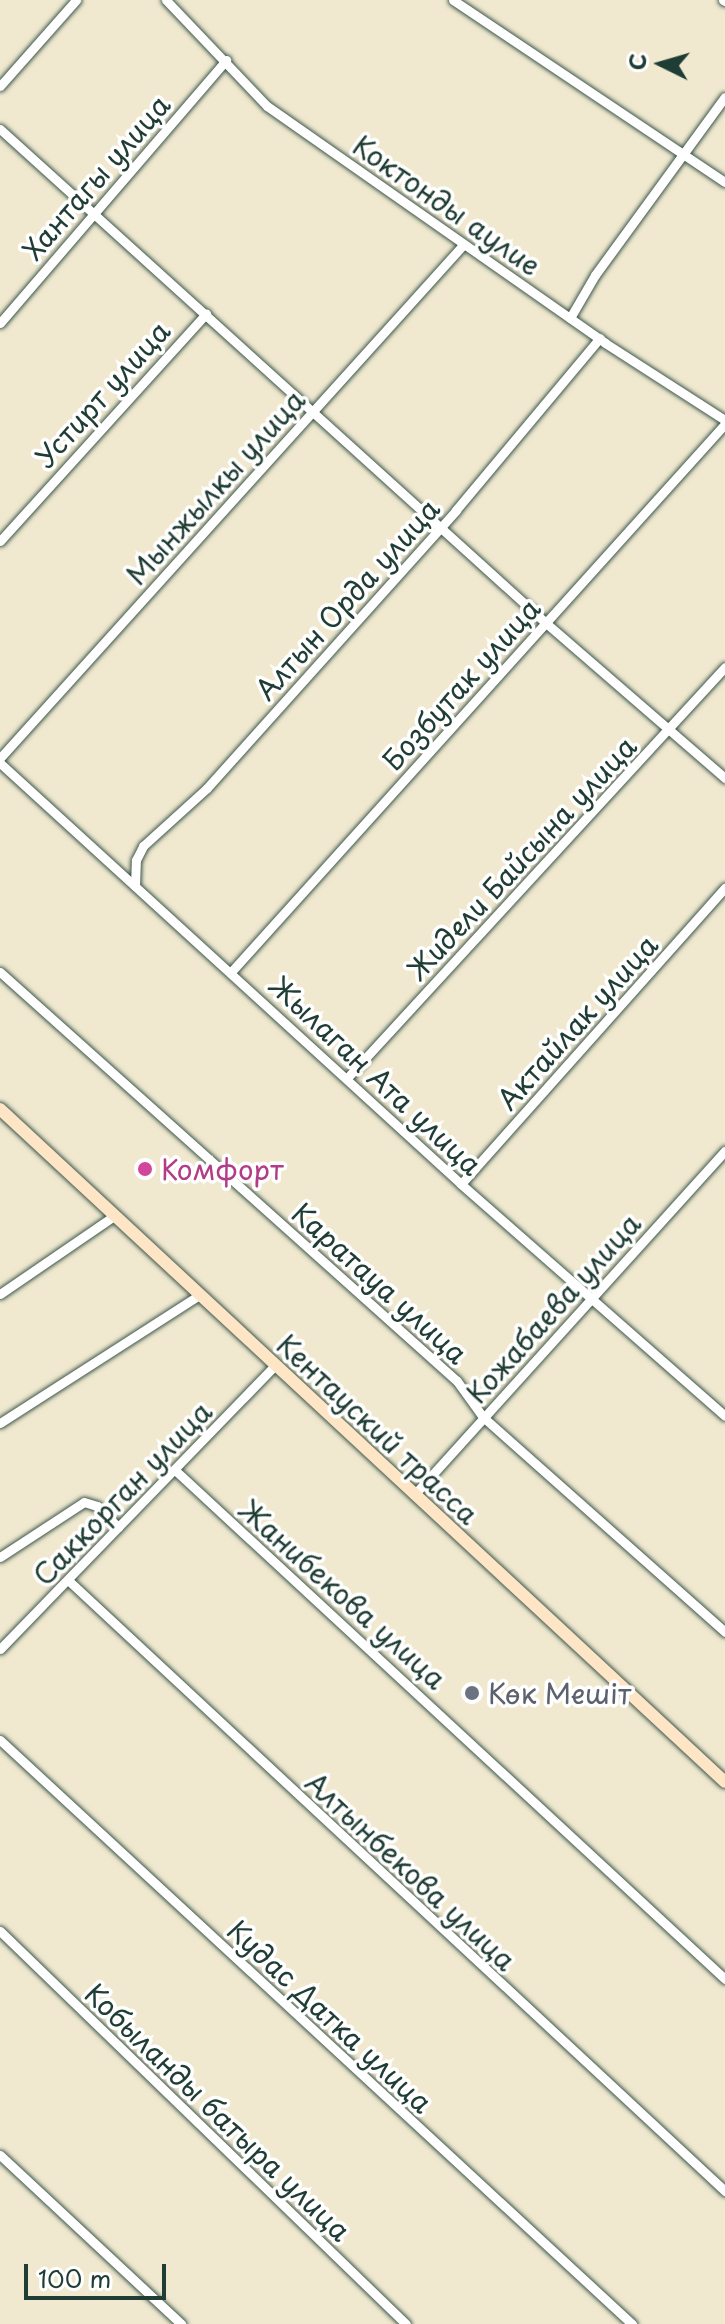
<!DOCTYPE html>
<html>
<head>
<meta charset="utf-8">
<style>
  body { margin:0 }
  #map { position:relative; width:725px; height:2324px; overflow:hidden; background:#f0e9d0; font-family:"Playpen Sans",sans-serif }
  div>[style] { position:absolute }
  .roads { filter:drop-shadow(0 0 2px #3e574b) drop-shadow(0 0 2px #3e574b) }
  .minor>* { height:9px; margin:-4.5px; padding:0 4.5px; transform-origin:4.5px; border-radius:4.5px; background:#fff }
  .secondary>* { height:12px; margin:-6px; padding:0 6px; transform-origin:6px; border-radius:6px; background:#fde5c5 }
  .dots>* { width:22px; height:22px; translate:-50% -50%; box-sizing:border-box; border:4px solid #fff; border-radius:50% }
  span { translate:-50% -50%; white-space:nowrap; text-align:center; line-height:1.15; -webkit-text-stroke:7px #fff; paint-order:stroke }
  .street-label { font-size:28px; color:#1f3d34 }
  .hotel-label { font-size:28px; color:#b23c85 }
  .left { translate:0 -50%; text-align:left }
  .worship-label { font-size:28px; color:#5b616d }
  .north { position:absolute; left:621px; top:24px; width:80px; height:80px; -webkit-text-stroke:6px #fff; paint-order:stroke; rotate:275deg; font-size:22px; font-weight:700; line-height:32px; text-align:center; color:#1f3d34 }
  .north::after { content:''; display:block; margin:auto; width:28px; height:36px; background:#1f3d34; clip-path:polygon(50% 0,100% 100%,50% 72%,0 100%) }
  .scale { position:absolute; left:24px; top:2264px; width:142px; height:36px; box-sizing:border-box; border:4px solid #1f3d34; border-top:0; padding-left:10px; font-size:24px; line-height:28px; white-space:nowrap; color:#1f3d34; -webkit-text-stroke:6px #fff; paint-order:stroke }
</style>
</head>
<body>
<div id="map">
  <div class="roads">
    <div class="minor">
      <div style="left:166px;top:0;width:146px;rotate:46.4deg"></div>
      <div style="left:267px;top:106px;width:413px;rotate:35deg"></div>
      <div style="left:605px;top:343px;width:143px;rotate:32.7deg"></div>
      <div style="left:453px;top:0;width:327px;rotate:33.8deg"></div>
      <div style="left:723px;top:0;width:2px;rotate:27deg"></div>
      <div style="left:0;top:86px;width:115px;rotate:-48.5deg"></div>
      <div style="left:0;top:129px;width:736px;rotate:42.14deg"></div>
      <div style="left:546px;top:623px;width:237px;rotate:40.9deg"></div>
      <div style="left:570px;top:318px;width:50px;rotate:-59.8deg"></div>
      <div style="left:595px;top:275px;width:220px;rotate:-53.9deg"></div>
      <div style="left:0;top:323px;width:347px;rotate:-49.3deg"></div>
      <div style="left:0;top:541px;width:307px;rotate:-47.8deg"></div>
      <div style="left:0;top:758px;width:691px;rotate:-47.93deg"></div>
      <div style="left:0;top:763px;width:624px;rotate:42.4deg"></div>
      <div style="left:461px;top:1184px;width:351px;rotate:41.3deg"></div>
      <div style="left:135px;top:886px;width:26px;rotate:-88deg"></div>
      <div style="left:136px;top:860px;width:16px;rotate:-63deg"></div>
      <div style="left:143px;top:846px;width:86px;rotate:-42.2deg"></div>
      <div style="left:207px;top:788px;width:373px;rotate:-48.1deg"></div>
      <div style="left:456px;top:510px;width:224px;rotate:-50.1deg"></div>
      <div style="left:0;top:972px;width:613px;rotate:41.83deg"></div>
      <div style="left:457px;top:1381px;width:44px;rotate:54.2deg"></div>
      <div style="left:483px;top:1417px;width:324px;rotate:41.6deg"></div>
      <div style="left:231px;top:972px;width:738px;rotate:-47.97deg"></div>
      <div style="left:348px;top:1077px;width:557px;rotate:-47.4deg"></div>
      <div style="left:461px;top:1184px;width:397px;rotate:-48.3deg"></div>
      <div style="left:0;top:1294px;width:138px;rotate:-34.4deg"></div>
      <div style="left:0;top:1423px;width:235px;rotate:-32.7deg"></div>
      <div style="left:176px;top:1471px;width:748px;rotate:42.78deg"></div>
      <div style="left:414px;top:1495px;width:464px;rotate:-47.9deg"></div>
      <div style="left:0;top:1557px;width:100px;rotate:-33.2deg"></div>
      <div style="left:84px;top:1502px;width:14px;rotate:17deg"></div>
      <div style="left:97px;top:1506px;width:30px;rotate:45deg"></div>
      <div style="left:69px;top:1581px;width:896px;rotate:42.92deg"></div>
      <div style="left:0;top:1649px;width:394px;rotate:-45.9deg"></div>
      <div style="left:0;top:1740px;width:861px;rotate:42.74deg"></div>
      <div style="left:0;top:1931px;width:565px;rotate:44.07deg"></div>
      <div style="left:0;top:2155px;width:248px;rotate:43deg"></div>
    </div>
    <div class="secondary">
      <div style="left:0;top:1109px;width:989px;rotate:42.87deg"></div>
    </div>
  </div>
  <div class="dots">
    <div style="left:145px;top:1169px;background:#d1479c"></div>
    <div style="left:472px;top:1693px;background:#6b7280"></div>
  </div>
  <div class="street-label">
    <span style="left:96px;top:177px;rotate:-49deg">Хантагы улица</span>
    <span style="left:447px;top:205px;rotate:35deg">Коктонды аулие</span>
    <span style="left:102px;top:394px;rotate:-48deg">Устирт улица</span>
    <span style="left:215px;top:487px;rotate:-48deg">Мынжылкы улица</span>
    <span style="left:347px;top:599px;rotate:-48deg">Алтын Орда улица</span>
    <span style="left:461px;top:684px;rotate:-48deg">Бозбутак улица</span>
    <span style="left:521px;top:858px;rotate:-47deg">Жидели Байсына улица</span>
    <span style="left:577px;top:1022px;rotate:-48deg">Актайлак улица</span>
    <span style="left:376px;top:1075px;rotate:43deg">Жылаган Ата улица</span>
    <span style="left:380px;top:1283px;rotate:42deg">Каратауа улица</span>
    <span style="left:553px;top:1308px;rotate:-48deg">Кожабаева улица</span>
    <span style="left:378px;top:1429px;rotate:43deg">Кентауский трасса</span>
    <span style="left:122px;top:1493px;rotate:-46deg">Саккорган улица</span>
    <span style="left:343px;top:1594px;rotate:42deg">Жанибекова улица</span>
    <span style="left:411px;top:1871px;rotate:43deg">Алтынбекова улица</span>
    <span style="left:330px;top:2016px;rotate:43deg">Кудас Датка улица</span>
    <span style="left:218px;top:2112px;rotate:44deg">Кобыланды батыра улица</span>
  </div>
  <div class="hotel-label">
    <span class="left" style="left:161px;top:1169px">Комфорт</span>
  </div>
  <div class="worship-label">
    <span class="left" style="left:488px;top:1693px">Көк Мешіт</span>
  </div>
  <div class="north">С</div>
  <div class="scale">100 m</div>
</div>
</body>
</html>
